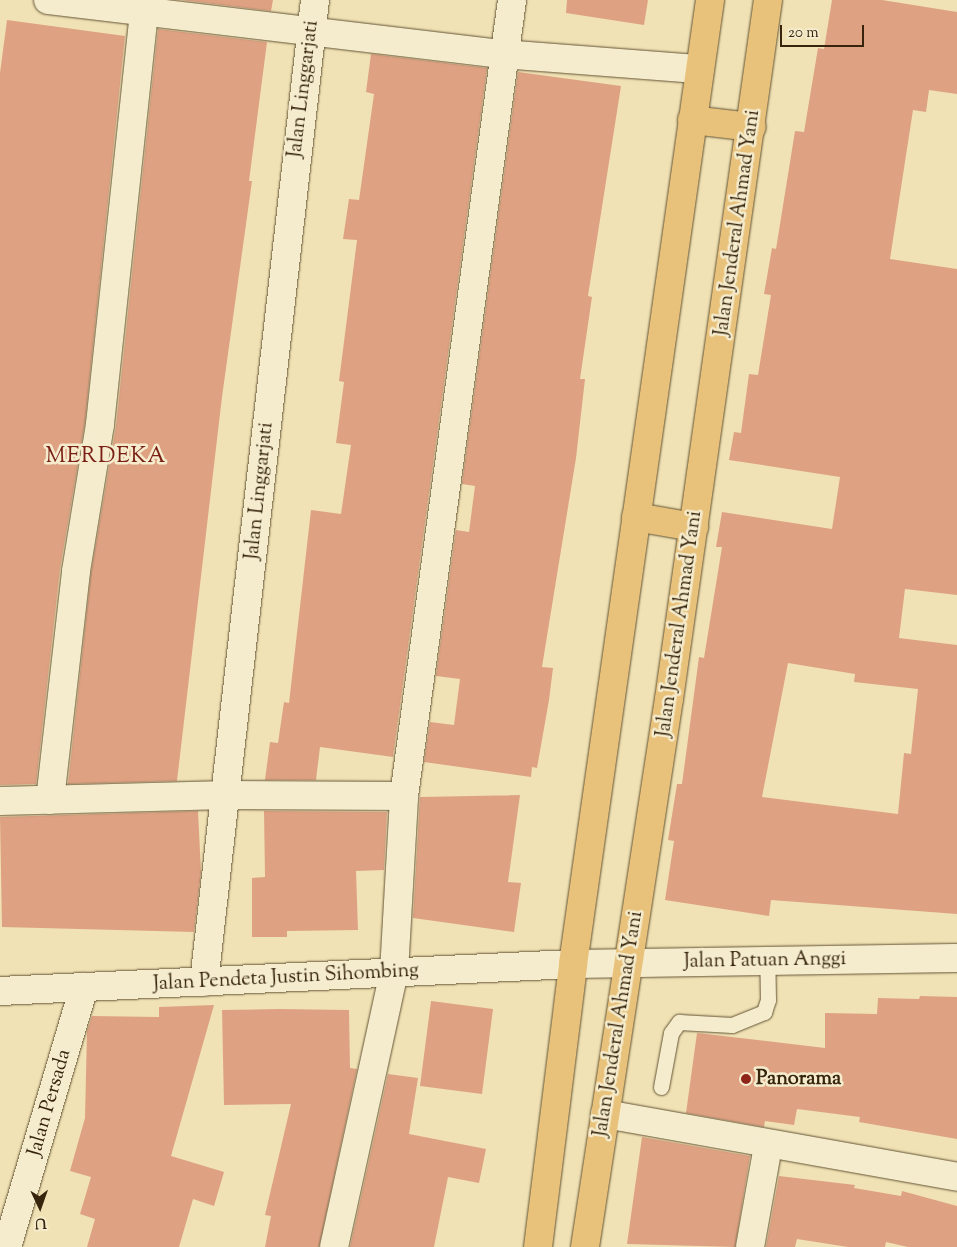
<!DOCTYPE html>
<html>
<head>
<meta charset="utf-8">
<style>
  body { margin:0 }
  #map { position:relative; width:957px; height:1247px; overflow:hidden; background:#f0e2b4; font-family:"Sorts Mill Goudy",serif }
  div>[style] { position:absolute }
  .building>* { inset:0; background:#dea283 }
  .roads { filter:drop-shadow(0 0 1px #645436) drop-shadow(0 0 1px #645436) }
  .lane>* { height:15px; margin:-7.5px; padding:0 7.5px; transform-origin:7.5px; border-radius:7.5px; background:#f5ecce }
  .street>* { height:28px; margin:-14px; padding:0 14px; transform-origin:14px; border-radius:14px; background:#f5ecce }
  .secondary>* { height:28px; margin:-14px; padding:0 14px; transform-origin:14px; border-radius:14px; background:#f5ecce }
  .primary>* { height:28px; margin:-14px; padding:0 14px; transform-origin:14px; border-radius:14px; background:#e8c17a }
  .dots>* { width:14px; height:14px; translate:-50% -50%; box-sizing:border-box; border:2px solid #f5ecce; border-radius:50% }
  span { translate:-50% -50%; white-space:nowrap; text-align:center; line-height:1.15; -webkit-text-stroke:5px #f5ecce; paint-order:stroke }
  .street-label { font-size:20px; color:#36240c }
  .poi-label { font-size:20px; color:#36240c; font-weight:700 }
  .left { translate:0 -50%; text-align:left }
  .quarter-label { font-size:22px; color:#7a1f14; letter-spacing:1px }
  .north { position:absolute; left:15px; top:1182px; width:50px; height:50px; -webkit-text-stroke:4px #f5ecce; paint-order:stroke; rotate:177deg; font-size:14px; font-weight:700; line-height:20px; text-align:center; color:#36240c }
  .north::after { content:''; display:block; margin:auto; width:18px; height:22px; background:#36240c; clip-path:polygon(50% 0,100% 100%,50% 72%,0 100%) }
  .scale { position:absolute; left:780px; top:25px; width:84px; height:22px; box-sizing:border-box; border:2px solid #36240c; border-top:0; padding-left:6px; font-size:15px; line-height:18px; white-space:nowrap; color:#36240c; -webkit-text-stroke:4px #f5ecce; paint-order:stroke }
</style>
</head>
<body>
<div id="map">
  <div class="building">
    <div style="clip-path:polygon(181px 0,273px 0,271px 11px)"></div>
    <div style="clip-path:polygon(567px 0,648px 0,644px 25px,566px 13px)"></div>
    <div style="clip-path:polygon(evenodd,832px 0,882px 0,957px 12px,957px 94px,929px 90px,926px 112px,913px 110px,890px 259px,957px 269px,957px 595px,905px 589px,899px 638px,957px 645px,957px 914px,771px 900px,769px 916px,665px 900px,674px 841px,668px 840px,677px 784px,682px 784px,699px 657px,704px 658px,722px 547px,716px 547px,722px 512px,832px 529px,840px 477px,729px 460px,734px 432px,741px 433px,749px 374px,758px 375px,771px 295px,764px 294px,772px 248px,776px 249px,795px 131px,804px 132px,818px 48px,824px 49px,832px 0,788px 663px,855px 674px,854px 682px,918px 689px,911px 754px,904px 753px,898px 814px,762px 797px,788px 663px)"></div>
    <div style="clip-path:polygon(7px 20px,125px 36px,85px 422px,60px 569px,36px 784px,0 785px,0 73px)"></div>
    <div style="clip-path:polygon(158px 29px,267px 42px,249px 181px,252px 181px,222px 397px,177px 781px,68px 784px,91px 573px,116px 426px)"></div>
    <div style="clip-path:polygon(371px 54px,487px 68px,393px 757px,320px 747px,316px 780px,265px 780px,270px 742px,278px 743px,284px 702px,289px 703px,311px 510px,341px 514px,351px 445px,336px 443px,344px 382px,339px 381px,357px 240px,343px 239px,349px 199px,359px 200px,374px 94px,366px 92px)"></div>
    <div style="clip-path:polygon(518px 72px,621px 86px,588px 296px,592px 297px,580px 379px,585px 379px,576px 458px,542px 667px,553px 668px,549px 700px,537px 768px,532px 767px,531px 777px,424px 762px,430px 722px,454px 725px,460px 679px,436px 676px,456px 530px,469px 532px,475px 486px,462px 484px)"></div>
    <div style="clip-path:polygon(520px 795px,508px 882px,521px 883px,514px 932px,413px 918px,420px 797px)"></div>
    <div style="clip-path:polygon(198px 811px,201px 872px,194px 932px,2px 927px,0 817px)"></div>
    <div style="clip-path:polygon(264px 811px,387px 812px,384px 870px,356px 871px,358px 930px,287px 931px,287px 937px,252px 937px,252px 878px,265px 877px)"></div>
    <div style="clip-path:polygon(920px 996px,957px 997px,957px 1139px,859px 1122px,860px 1117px,797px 1109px,794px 1125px,765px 1121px,764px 1127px,686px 1113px,697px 1033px,825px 1048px,825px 1013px,877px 1014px,878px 998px,919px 999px)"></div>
    <div style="clip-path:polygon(431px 1001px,493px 1009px,482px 1094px,420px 1086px)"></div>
    <div style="clip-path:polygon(214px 1005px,171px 1156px,224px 1172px,214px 1206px,193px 1199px,179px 1247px,87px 1247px,95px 1219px,80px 1214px,91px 1177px,70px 1171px,85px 1118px,87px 1031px,92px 1016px,159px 1017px,159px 1007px)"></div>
    <div style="clip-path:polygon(279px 1009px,349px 1010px,350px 1068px,357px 1069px,319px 1247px,265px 1247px,271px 1216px,265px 1215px,291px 1104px,224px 1105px,222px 1010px)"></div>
    <div style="clip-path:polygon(388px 1074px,418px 1078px,409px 1134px,486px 1149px,479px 1183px,448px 1177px,434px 1247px,350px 1247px)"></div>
    <div style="clip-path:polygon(642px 1137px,750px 1156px,735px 1247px,627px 1244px)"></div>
    <div style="clip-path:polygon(779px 1176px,855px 1185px,854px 1188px,901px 1196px,902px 1191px,957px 1206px,957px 1247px,908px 1247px,886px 1242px,885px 1247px,848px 1247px,797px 1239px,795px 1247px,766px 1247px)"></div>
  </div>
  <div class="roads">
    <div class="lane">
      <div style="left:661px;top:1087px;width:55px;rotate:-79.5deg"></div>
      <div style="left:671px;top:1033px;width:14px;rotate:-54deg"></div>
      <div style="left:679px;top:1022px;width:53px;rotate:3.2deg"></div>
      <div style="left:732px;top:1025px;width:35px;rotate:-22deg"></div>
      <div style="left:764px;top:1012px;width:13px;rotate:-72deg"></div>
      <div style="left:768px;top:1000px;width:39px;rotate:-91deg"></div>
    </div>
    <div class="street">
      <div style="left:48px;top:0;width:458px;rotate:6.8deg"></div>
      <div style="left:503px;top:54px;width:197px;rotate:4.4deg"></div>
      <div style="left:50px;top:800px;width:230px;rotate:-83.5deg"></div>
      <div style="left:76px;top:571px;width:149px;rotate:-80.7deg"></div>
      <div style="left:100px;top:424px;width:417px;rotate:-83.9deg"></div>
      <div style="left:0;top:801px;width:227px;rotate:-1.5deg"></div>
      <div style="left:227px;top:795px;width:177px;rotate:0.3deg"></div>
      <div style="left:204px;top:982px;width:988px;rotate:-83.55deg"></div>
      <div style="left:605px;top:1114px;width:358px;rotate:10.1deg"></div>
      <div style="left:7px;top:1247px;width:271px;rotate:-73.5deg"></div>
      <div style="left:334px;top:1247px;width:281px;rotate:-77.7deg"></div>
      <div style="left:394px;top:972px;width:176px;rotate:-86.7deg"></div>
      <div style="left:404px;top:796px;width:803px;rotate:-82.27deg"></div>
      <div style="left:750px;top:1247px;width:103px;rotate:-79.9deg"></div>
    </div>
    <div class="secondary">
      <div style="left:0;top:991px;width:574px;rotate:-2.7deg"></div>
      <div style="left:573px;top:964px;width:384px;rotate:-0.9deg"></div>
    </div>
    <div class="primary">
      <div style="left:692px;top:120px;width:60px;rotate:6.7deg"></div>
      <div style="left:636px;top:517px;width:59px;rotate:9.8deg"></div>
      <div style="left:538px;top:1247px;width:285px;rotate:-82.9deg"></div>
      <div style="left:573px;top:964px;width:974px;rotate:-81.91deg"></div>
      <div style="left:585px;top:1247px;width:554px;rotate:-81.29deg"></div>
      <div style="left:669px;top:699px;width:706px;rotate:-81.94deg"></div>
    </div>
  </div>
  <div class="dots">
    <div style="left:746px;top:1079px;background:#8f2418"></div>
  </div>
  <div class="street-label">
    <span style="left:304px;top:89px;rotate:-83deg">Jalan Linggarjati</span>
    <span style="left:738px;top:223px;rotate:-82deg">Jalan Jenderal Ahmad Yani</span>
    <span style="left:260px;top:491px;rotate:-84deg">Jalan Linggarjati</span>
    <span style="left:680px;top:624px;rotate:-82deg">Jalan Jenderal Ahmad Yani</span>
    <span style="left:765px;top:961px;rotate:-1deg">Jalan Patuan Anggi</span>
    <span style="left:286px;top:978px;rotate:-3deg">Jalan Pendeta Justin Sihombing</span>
    <span style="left:619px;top:1024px;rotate:-81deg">Jalan Jenderal Ahmad Yani</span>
    <span style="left:50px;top:1103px;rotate:-74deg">Jalan Persada</span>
  </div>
  <div class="poi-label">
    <span class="left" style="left:756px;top:1079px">Panorama</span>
  </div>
  <div class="quarter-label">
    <span style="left:106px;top:458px">MERDEKA</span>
  </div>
  <div class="north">U</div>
  <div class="scale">20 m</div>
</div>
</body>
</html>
